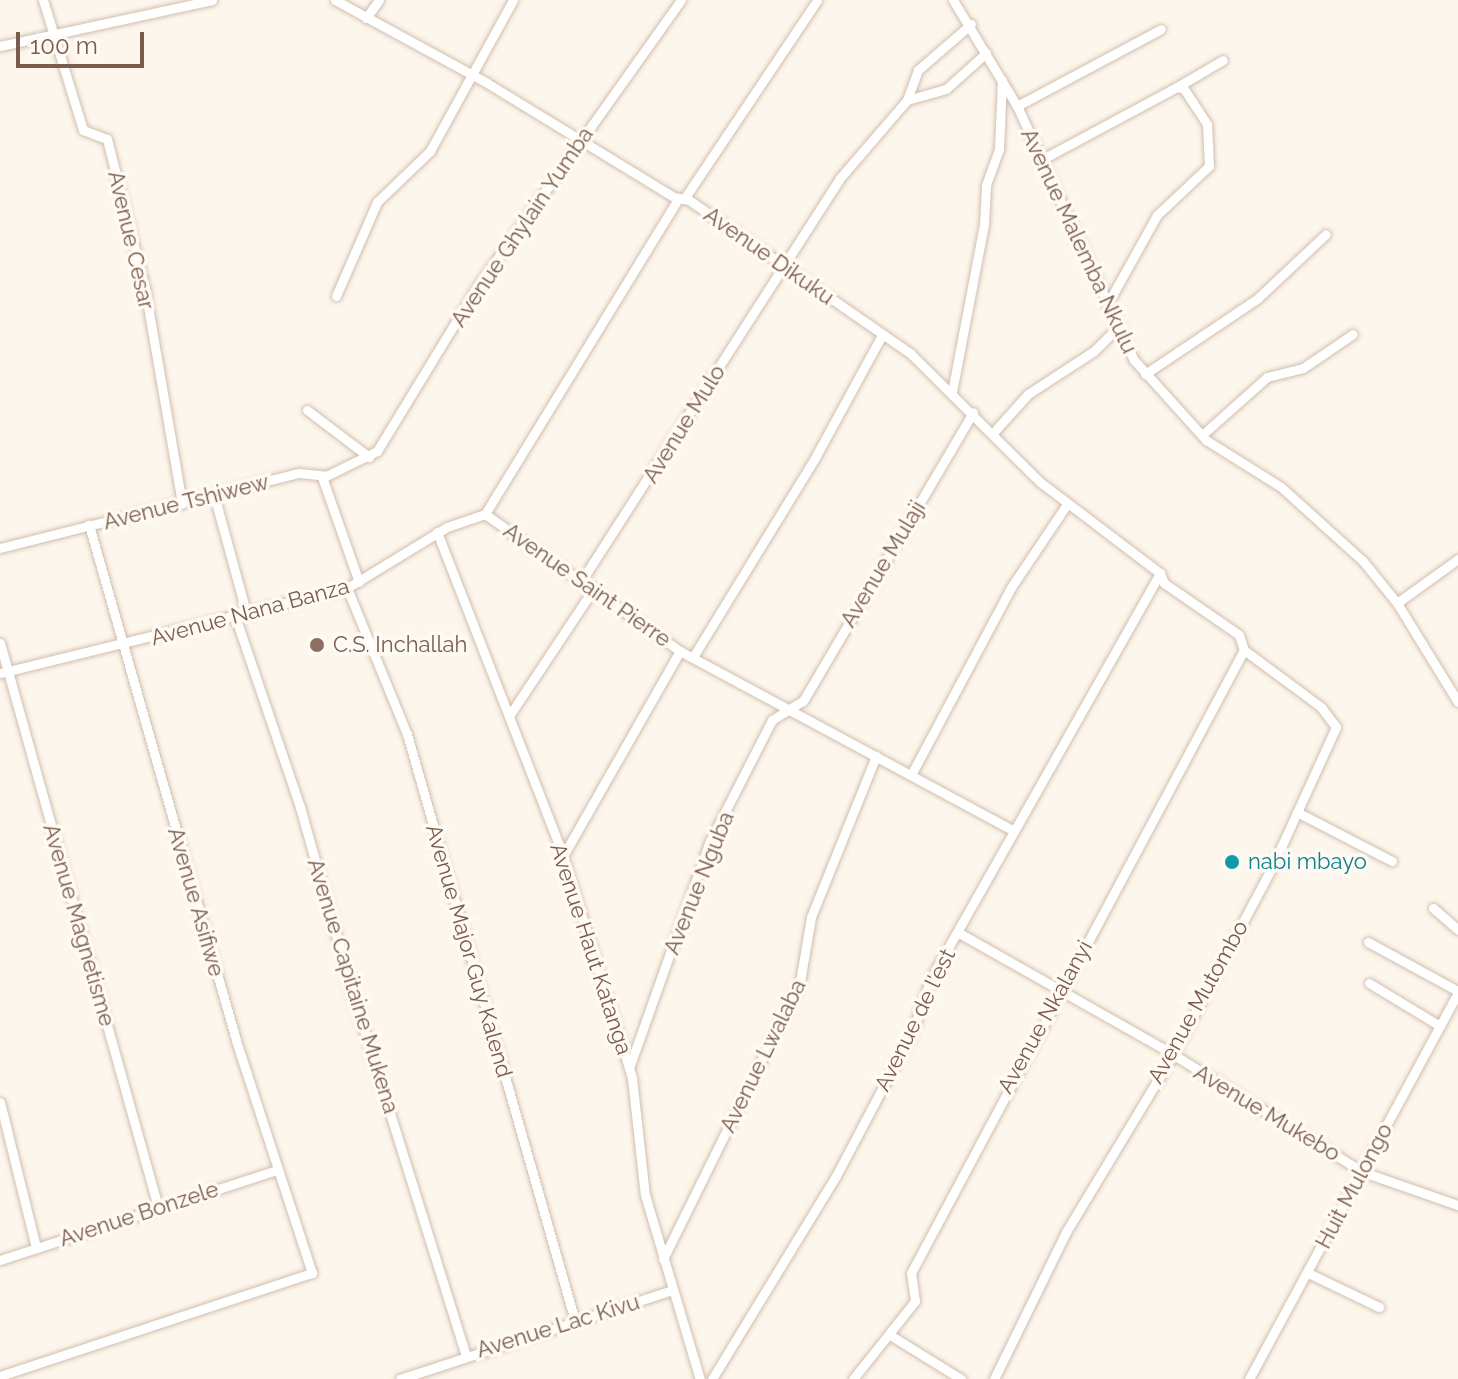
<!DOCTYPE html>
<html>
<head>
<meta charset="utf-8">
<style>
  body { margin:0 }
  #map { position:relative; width:1458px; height:1379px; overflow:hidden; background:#fdf6ec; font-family:Raleway,sans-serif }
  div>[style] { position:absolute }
  .roads { filter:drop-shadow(0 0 2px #d1beb0) drop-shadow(0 0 2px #d1beb0) }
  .minor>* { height:9px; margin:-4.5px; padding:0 4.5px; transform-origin:4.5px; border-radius:4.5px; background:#fff }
  .dots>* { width:22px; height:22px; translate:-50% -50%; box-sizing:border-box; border:4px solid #fffaf3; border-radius:50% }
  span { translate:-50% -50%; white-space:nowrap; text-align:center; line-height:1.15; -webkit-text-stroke:7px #fffaf3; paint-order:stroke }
  .street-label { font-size:22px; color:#7a5c4d }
  .education-label { font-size:22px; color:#785e54 }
  .left { translate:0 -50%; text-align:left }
  .culture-label { font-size:22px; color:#0d838f }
  .scale { position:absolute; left:16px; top:32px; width:128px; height:36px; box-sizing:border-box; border:4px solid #7a5c4d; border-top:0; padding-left:10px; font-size:24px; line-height:28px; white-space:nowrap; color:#7a5c4d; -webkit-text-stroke:6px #fffaf3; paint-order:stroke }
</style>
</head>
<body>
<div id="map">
  <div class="roads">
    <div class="minor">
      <div style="left:43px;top:0;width:136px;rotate:72.9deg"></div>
      <div style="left:83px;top:130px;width:26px;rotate:21deg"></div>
      <div style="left:107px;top:139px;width:155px;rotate:75.8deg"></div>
      <div style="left:145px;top:289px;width:218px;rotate:80.2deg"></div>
      <div style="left:335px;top:0;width:173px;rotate:28.6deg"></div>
      <div style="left:487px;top:83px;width:219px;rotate:31.4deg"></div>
      <div style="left:674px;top:197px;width:15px;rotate:11deg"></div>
      <div style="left:689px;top:200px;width:269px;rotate:34.7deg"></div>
      <div style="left:910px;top:353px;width:183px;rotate:44.8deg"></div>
      <div style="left:1040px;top:482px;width:151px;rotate:37.2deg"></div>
      <div style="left:953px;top:0;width:124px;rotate:58.9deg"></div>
      <div style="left:1017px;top:106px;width:280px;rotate:65.3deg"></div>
      <div style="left:1134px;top:360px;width:108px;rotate:48deg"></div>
      <div style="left:1206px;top:440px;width:89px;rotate:32.1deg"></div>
      <div style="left:1281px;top:487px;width:110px;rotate:42.1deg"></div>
      <div style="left:1363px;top:561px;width:54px;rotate:51deg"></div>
      <div style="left:1397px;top:603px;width:116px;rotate:58.4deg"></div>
      <div style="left:366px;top:18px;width:22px;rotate:-54deg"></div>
      <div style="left:0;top:46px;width:217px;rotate:-12.2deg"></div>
      <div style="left:1177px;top:87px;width:53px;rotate:-30.4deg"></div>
      <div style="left:907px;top:100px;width:32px;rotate:-70deg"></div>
      <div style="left:918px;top:70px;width:70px;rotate:-41deg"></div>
      <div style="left:1017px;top:106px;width:163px;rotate:-28.1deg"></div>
      <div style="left:1039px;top:161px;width:157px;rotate:-28.2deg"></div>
      <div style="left:1177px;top:87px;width:7px;rotate:16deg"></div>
      <div style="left:1184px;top:89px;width:42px;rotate:56.7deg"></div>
      <div style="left:1207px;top:124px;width:42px;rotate:87.3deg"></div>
      <div style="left:1209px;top:166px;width:71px;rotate:136.7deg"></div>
      <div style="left:1157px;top:215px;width:103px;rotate:119.1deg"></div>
      <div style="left:684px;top:199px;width:239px;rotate:-56.2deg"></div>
      <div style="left:336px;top:296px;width:103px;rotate:-66.4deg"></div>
      <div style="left:377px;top:202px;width:74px;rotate:-43.9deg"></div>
      <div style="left:430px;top:151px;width:172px;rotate:-61.2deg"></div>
      <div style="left:1145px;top:374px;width:136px;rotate:-33.9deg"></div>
      <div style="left:1258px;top:298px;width:93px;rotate:-43.3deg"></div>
      <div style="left:952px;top:392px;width:171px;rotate:-79.2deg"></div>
      <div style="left:984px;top:224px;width:39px;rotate:-87deg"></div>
      <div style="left:986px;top:185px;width:38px;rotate:-70deg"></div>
      <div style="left:999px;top:149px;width:69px;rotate:-87.5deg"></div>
      <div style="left:307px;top:410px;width:78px;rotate:37.2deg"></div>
      <div style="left:992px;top:434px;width:54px;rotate:-48deg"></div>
      <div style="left:1028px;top:394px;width:79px;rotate:-33.1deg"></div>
      <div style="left:1094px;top:351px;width:34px;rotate:-45deg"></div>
      <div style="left:1202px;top:435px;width:87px;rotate:-41.7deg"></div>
      <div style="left:1267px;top:377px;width:37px;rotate:-14deg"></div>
      <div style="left:1303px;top:368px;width:60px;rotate:-34.2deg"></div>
      <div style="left:322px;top:477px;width:111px;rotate:70.6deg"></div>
      <div style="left:214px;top:495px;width:125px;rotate:74.7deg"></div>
      <div style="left:485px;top:514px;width:238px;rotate:35.1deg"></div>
      <div style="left:680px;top:651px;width:379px;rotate:28.3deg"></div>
      <div style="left:485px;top:514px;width:369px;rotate:-58.5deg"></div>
      <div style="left:437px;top:532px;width:348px;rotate:68.7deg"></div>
      <div style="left:563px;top:856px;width:232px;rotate:72.7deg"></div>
      <div style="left:632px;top:1078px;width:118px;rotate:83.7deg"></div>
      <div style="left:645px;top:1195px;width:192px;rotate:73.4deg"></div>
      <div style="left:0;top:548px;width:308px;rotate:-14.1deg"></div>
      <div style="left:299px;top:473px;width:27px;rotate:6deg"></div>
      <div style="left:326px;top:476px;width:57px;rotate:-26.1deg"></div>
      <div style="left:377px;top:451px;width:192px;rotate:-58.6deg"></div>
      <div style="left:477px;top:287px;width:352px;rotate:-54.6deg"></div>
      <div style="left:1160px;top:573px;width:11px;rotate:68deg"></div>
      <div style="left:1164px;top:583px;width:91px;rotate:34.7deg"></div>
      <div style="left:1239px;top:635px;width:16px;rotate:72deg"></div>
      <div style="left:582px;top:580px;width:478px;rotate:-57.3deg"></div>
      <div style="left:840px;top:178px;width:103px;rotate:-49.3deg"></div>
      <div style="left:907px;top:100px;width:41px;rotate:-15.8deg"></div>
      <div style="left:946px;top:89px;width:54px;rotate:-42deg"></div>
      <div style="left:347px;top:588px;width:158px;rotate:67.7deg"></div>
      <div style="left:407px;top:734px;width:611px;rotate:74.03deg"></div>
      <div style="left:1397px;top:603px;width:75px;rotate:-35.8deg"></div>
      <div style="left:236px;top:619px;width:199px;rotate:71.2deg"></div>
      <div style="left:300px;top:807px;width:209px;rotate:74.2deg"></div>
      <div style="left:357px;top:1008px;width:364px;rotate:72.6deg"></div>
      <div style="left:0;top:643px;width:586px;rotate:74.35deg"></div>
      <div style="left:693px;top:657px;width:236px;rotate:-58.5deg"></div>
      <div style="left:816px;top:456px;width:138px;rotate:-61.4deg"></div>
      <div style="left:0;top:673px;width:357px;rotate:-13.8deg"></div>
      <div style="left:347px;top:588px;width:117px;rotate:-31.4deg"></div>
      <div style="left:447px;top:527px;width:40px;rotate:-18.9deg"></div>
      <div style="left:509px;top:716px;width:154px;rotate:-56.4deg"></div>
      <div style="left:911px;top:775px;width:214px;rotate:-61.9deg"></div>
      <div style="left:1012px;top:586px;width:99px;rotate:-56.1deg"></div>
      <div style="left:1297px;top:812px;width:107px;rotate:27.3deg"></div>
      <div style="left:563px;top:856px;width:236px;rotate:-60.3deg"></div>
      <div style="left:1433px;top:908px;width:33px;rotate:41deg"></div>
      <div style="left:959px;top:933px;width:238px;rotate:29.5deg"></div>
      <div style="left:1166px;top:1050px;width:232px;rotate:31.8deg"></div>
      <div style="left:1363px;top:1172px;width:101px;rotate:19.2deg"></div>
      <div style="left:1368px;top:942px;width:102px;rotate:28.6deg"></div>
      <div style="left:1369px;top:983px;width:83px;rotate:31.2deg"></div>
      <div style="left:629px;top:1068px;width:241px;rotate:-70.4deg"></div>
      <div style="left:710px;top:841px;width:136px;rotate:-62.9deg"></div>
      <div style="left:772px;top:720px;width:36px;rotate:-32deg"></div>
      <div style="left:803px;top:701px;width:335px;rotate:-59.5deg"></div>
      <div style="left:0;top:1102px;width:150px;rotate:76.1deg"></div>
      <div style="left:663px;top:1259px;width:309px;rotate:-63.7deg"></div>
      <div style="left:800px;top:982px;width:66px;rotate:-80.4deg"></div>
      <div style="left:811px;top:917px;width:174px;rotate:-68deg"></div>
      <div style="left:0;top:1260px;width:291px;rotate:-18deg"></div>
      <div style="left:1308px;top:1273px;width:79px;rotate:25.6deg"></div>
      <div style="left:890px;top:1335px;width:84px;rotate:31.8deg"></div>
      <div style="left:0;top:1376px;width:329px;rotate:-18.3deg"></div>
      <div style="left:312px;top:1273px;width:245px;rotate:-108.1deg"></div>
      <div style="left:236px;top:1040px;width:536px;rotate:-105.93deg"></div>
      <div style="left:400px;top:1379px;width:286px;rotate:-18.1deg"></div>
      <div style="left:712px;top:1379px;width:238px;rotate:-58.6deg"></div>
      <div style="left:836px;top:1176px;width:165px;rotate:-62.2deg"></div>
      <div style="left:913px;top:1030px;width:55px;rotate:-70.9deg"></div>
      <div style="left:931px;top:978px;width:465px;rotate:-60.5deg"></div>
      <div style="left:853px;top:1379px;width:100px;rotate:-51.5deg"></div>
      <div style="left:915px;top:1301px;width:28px;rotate:-98deg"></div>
      <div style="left:911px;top:1273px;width:706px;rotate:-61.88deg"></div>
      <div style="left:994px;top:1379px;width:164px;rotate:-63.9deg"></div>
      <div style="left:1066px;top:1232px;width:205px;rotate:-58.9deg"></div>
      <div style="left:1172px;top:1056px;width:214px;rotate:-62.1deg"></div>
      <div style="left:1272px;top:867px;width:154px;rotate:-65.4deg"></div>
      <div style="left:1336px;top:727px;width:25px;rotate:-127deg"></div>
      <div style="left:1321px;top:707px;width:96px;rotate:-143.5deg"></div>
      <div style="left:1249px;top:1379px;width:439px;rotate:-61.6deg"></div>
    </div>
  </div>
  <div class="dots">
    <div style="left:317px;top:645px;background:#8d6e63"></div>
    <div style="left:1232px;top:862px;background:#0f9aa8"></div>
  </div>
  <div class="street-label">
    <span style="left:522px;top:227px;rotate:-56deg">Avenue Ghylain Yumba</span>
    <span style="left:131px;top:240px;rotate:77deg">Avenue Cesar</span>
    <span style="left:1079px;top:241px;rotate:65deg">Avenue Malemba Nkulu</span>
    <span style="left:769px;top:256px;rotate:35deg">Avenue Dikuku</span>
    <span style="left:684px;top:424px;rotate:-58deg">Avenue Mulo</span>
    <span style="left:186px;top:502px;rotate:-14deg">Avenue Tshiwew</span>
    <span style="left:883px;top:564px;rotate:-59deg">Avenue Mulaji</span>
    <span style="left:587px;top:585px;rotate:35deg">Avenue Saint Pierre</span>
    <span style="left:250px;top:612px;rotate:-15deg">Avenue Nana Banza</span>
    <span style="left:699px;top:883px;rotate:-68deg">Avenue Nguba</span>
    <span style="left:196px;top:902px;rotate:74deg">Avenue Asifiwe</span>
    <span style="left:79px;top:925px;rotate:74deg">Avenue Magnetisme</span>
    <span style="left:591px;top:949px;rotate:72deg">Avenue Haut Katanga</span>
    <span style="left:469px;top:951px;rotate:74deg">Avenue Major Guy Kalend</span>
    <span style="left:353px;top:986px;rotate:73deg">Avenue Capitaine Mukena</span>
    <span style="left:1198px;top:1002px;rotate:-61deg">Avenue Mutombo</span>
    <span style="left:1045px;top:1017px;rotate:-61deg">Avenue Nkalanyi</span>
    <span style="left:915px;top:1020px;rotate:-64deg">Avenue de l'est</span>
    <span style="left:763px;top:1056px;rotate:-64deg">Avenue Lwalaba</span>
    <span style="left:1267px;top:1113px;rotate:31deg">Avenue Mukebo</span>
    <span style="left:1354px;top:1186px;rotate:-62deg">Huit Mulongo</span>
    <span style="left:139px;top:1214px;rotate:-18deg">Avenue Bonzele</span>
    <span style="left:558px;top:1326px;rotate:-17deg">Avenue Lac Kivu</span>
  </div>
  <div class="education-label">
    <span class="left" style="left:333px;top:645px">C.S. Inchallah</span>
  </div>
  <div class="culture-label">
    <span class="left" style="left:1248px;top:862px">nabi mbayo</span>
  </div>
  <div class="scale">100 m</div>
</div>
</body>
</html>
